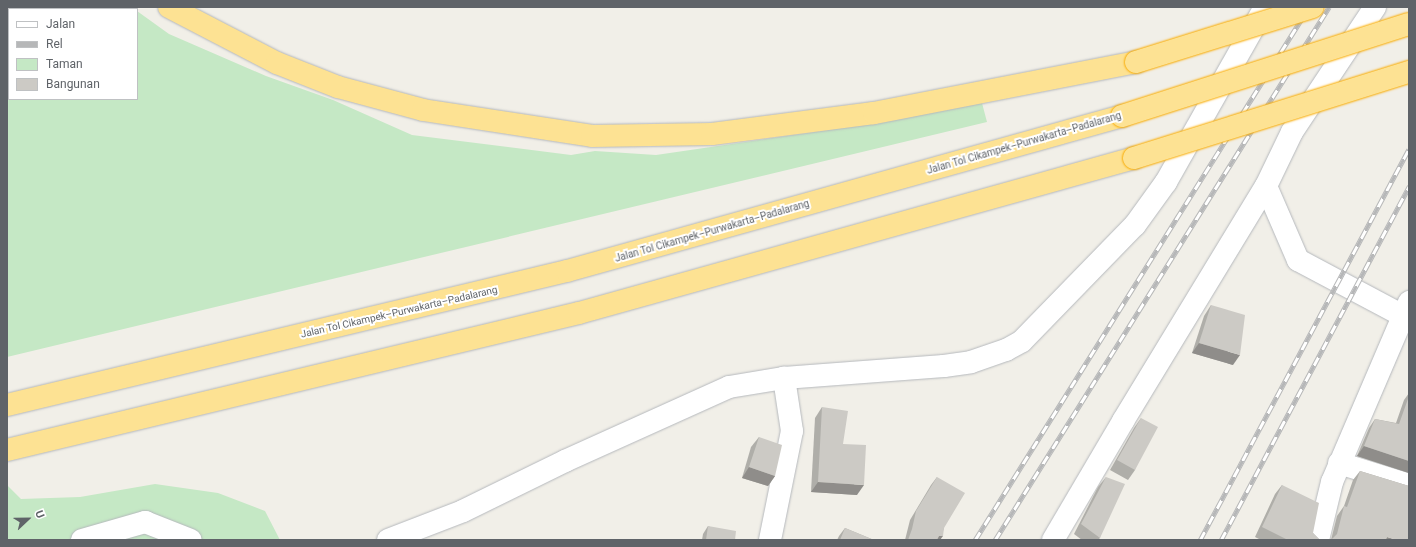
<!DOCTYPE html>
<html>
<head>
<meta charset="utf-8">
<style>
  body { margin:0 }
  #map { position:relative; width:1416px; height:547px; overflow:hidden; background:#f1efe8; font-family:Roboto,sans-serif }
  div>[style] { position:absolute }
  .green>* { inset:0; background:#c5e8c5 }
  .roads { filter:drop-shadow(0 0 1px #b5b8bc) drop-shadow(0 0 1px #b5b8bc) }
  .minor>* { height:22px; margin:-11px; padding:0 11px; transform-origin:11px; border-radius:11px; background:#fff }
  .motorway>* { height:22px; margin:-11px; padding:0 11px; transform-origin:11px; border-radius:11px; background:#fde293 }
  .rail>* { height:4.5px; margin-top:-2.25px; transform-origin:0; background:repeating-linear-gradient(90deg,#fff 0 9px,#b6b7b8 0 18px); box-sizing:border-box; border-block:1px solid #b6b7b8 }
  .bridges { filter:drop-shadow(0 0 1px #f9ab00) drop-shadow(0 0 1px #f9ab00) }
  .motorway-bridge>* { height:22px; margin:-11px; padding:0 11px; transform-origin:11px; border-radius:11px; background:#fde293 }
  .wall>* { inset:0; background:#afaea9 }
  .shaded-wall>* { inset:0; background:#8f8d8a }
  .building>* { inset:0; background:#cccac5 }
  span { translate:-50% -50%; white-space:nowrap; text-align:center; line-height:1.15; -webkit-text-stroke:4px #fff; paint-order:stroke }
  .street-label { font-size:10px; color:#5f6368 }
  .frame { position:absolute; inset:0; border:8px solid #5f6368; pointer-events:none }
  .legend { position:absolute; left:8px; top:8px; width:130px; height:92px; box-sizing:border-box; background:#fff; border:1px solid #bfc1c3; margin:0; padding:5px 7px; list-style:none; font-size:12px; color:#5f6368 }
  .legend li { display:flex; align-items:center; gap:8px; height:20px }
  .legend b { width:20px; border:1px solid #bfc1c3 }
  .north { position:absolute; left:8px; top:499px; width:40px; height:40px; -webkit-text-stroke:3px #fff; paint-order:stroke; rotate:68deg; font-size:11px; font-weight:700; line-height:16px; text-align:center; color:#5f6368 }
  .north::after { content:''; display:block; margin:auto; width:14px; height:18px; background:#5f6368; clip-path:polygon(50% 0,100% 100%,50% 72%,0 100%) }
</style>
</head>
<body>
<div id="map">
  <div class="green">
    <div style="clip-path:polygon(7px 7px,135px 9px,9px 9px,9px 99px,137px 99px,137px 11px,169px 34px,266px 76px,333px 100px,412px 135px,571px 155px,595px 151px,656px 155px,828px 130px,982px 103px,987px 122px,7px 357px)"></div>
    <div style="clip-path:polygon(155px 484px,218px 493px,265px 511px,280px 540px,7px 540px,7px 485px,21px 499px,80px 497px)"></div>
  </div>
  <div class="roads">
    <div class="minor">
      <div style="left:1266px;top:186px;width:60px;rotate:-64.3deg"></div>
      <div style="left:1292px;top:132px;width:150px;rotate:-56.4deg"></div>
      <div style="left:1339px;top:463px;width:73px;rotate:17.4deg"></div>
      <div style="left:82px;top:540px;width:66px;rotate:-15.9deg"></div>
      <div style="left:145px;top:522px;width:49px;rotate:21.4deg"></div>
      <div style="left:388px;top:540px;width:80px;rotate:-21.1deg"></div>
      <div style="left:463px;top:511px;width:114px;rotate:-26.1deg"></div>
      <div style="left:565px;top:461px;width:180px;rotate:-24.3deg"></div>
      <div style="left:729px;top:387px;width:56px;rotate:-9.3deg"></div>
      <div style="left:784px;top:378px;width:160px;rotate:-4.3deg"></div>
      <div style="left:944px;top:366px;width:27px;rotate:-8deg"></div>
      <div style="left:971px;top:362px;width:37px;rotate:-19deg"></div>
      <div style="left:1006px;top:350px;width:18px;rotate:-29deg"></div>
      <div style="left:1022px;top:341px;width:162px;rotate:-45.8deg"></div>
      <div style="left:1135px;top:225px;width:53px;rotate:-54.2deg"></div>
      <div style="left:1166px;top:182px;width:201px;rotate:-60.5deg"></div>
      <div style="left:770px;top:540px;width:111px;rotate:-78.6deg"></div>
      <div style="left:792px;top:431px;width:54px;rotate:-98.6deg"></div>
      <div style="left:1053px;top:540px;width:138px;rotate:-59.5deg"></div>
      <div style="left:1123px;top:421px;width:275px;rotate:-58.7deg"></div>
      <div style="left:1266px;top:186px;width:81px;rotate:66.6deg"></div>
      <div style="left:1298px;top:260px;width:126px;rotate:28deg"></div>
      <div style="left:1318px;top:540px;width:60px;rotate:-76.4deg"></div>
      <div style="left:1332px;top:482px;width:196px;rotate:-66.8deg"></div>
    </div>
    <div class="motorway">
      <div style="left:169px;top:7px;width:122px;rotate:27.4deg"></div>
      <div style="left:277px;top:63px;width:66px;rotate:21.5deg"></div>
      <div style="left:338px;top:87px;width:88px;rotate:15.1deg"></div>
      <div style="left:423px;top:110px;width:171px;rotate:8.7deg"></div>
      <div style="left:592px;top:136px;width:120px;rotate:-1deg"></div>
      <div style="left:712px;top:134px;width:163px;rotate:-7.4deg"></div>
      <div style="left:874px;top:113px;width:267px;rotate:-11deg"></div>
      <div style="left:7px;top:405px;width:576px;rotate:-13.46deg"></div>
      <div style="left:567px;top:271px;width:576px;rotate:-15.6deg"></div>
      <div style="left:7px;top:450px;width:588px;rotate:-13.47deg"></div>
      <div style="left:579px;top:313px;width:576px;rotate:-15.6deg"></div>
    </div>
  </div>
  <div class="rail">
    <div style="left:975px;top:540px;width:629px;rotate:-57.93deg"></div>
    <div style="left:995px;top:540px;width:629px;rotate:-57.93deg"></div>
    <div style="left:1200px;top:540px;width:443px;rotate:-61.9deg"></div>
    <div style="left:1221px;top:540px;width:401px;rotate:-62deg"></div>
  </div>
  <div class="bridges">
    <div class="motorway-bridge">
      <div style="left:1136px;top:62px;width:185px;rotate:-17.3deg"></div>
      <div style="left:1122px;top:116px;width:301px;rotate:-17.8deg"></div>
      <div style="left:1134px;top:158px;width:288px;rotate:-17.4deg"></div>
    </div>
  </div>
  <div class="wall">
    <div style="clip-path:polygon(1211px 305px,1233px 365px,1192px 353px,1204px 316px)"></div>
    <div style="clip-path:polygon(1409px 393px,1409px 473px,1357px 456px,1369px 428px,1375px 419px,1396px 423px,1404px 400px)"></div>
    <div style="clip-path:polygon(822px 407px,843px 444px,857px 495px,811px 492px,815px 418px)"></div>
    <div style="clip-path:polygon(1141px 418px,1135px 470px,1128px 480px,1110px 470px,1134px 428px)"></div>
    <div style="clip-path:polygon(759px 437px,775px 476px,768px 486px,742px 478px,751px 447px)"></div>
    <div style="clip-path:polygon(1360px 471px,1409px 486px,1331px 540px,1337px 516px,1344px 506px,1353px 480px)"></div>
    <div style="clip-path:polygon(937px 477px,944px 528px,940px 540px,905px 540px,910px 520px,931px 485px)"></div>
    <div style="clip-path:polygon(1106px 477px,1100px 538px,1098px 540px,1082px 540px,1074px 534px,1098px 487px)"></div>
    <div style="clip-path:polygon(1282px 485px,1313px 533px,1320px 540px,1261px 540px,1255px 537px,1275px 494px)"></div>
    <div style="clip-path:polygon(708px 526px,735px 540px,702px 540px,703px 534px)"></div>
    <div style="clip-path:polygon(845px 528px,874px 540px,837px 540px,839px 536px)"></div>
  </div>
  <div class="shaded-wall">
    <div style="clip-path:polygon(1199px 343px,1240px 355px,1233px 365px,1192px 353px)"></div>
    <div style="clip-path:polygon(1364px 446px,1409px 461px,1409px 473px,1357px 456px)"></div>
    <div style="clip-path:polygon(749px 467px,775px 476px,768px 486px,742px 478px)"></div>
    <div style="clip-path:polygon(818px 482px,864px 485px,857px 495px,811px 492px)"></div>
    <div style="clip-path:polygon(939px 536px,943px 536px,940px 540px,936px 540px)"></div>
    <div style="clip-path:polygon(1387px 537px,1397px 540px,1384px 540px)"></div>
  </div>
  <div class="building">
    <div style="clip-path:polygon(1211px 305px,1245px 315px,1240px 355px,1199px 343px)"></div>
    <div style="clip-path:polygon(1409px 396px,1409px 461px,1364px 446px,1375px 419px,1399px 424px)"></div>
    <div style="clip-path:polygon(822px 407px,848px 411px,843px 444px,866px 445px,864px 485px,818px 482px)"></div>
    <div style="clip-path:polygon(1141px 418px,1158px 427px,1135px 470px,1117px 460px)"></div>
    <div style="clip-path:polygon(759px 437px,782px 445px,775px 476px,749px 467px)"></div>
    <div style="clip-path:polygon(1360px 471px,1409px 486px,1409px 540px,1397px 540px,1387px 537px,1386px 540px,1331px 540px,1337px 534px,1344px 506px,1347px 507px)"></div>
    <div style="clip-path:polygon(937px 477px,965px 493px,944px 528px,943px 536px,939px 536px,937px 540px,908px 540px,912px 529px,916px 511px)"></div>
    <div style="clip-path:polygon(1106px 477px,1125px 484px,1100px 538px,1081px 524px)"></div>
    <div style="clip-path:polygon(1282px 485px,1319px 503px,1313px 533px,1320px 540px,1288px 540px,1262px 527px)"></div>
    <div style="clip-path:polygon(708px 526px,736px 531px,735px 540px,706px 540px)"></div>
    <div style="clip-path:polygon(845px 528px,874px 540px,840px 540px)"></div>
  </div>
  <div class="street-label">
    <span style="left:1024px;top:143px;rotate:-16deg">Jalan Tol Cikampek–Purwakarta–Padalarang</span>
    <span style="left:712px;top:231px;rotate:-16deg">Jalan Tol Cikampek–Purwakarta–Padalarang</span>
    <span style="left:399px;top:312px;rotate:-13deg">Jalan Tol Cikampek–Purwakarta–Padalarang</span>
  </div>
  <div class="frame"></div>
  <ul class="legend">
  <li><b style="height:5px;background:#fff"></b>Jalan</li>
  <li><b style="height:5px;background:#b6b7b8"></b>Rel</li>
  <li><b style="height:11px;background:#c5e8c5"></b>Taman</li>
  <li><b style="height:11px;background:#cccac5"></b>Bangunan</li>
  </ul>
  <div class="north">U</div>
</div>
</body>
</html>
